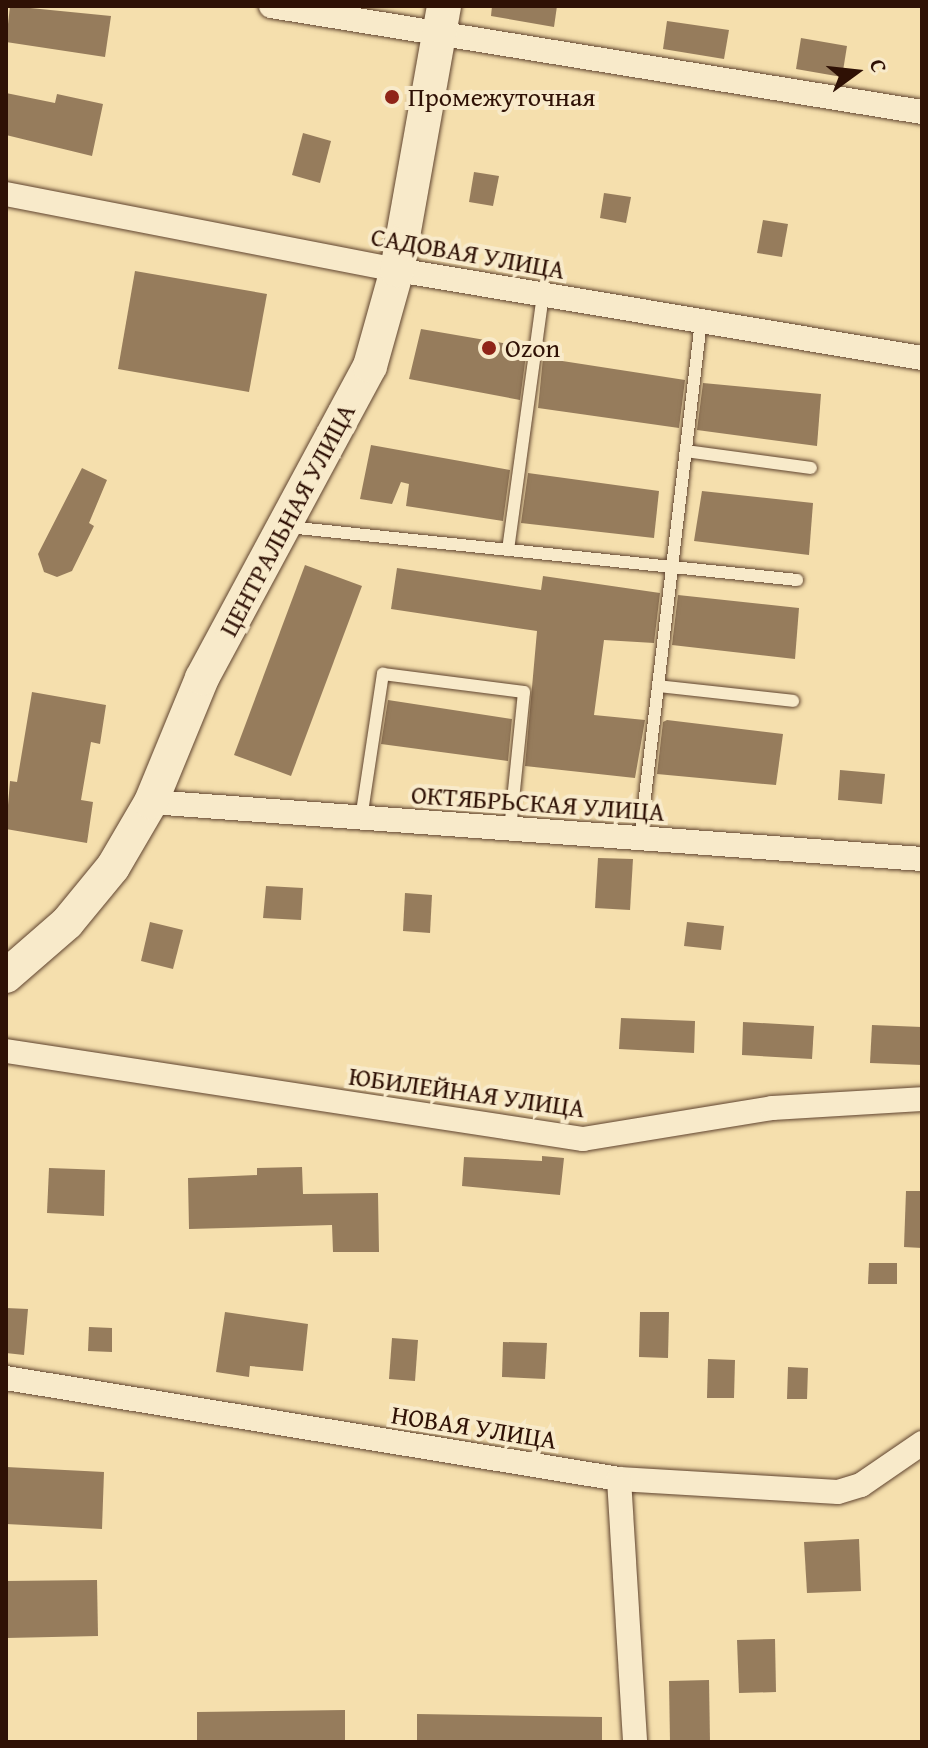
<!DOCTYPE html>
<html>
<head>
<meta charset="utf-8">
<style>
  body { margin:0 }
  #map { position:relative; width:928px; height:1748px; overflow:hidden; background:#f5dfad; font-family:"Gentium Book Plus",serif }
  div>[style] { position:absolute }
  .building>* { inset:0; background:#967c5c }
  .roads { filter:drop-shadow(0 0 2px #60442f) drop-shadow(0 0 2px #60442f) }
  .lane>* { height:12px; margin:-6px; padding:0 6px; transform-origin:6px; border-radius:6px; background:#f8eaca }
  .street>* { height:24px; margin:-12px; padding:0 12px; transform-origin:12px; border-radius:12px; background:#f8eaca }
  .secondary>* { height:34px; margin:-17px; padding:0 17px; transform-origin:17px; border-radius:17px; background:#f8eaca }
  .dots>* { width:22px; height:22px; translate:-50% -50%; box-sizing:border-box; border:4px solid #f8eaca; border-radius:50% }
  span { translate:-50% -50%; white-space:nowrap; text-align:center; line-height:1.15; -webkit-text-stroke:8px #f8eaca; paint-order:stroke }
  .poi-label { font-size:26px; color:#2f1105 }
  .left { translate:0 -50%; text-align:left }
  .street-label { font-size:26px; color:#2f1105 }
  .frame { position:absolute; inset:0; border:8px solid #2f1105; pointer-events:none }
  .north { position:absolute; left:816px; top:32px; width:80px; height:80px; -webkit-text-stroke:6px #f8eaca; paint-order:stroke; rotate:75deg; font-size:22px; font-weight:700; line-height:32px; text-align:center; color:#2f1105 }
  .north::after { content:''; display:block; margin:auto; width:28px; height:36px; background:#2f1105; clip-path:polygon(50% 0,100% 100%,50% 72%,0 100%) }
</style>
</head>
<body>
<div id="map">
  <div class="building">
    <div style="clip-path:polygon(10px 6px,111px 16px,105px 57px,6px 42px)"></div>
    <div style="clip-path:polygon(492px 6px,557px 6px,554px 27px,491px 16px)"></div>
    <div style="clip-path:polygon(667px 21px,729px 30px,724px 59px,663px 49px)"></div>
    <div style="clip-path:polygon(801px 38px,847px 46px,842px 77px,796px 69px)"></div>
    <div style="clip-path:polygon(6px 93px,55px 103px,57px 94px,103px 104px,92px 156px,6px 135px)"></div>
    <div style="clip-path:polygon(303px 133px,331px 141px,320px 183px,292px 175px)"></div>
    <div style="clip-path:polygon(474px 172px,499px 176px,493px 206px,469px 202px)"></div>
    <div style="clip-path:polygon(604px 193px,631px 197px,626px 223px,600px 218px)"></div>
    <div style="clip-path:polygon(763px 220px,788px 224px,782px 257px,757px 253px)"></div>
    <div style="clip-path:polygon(135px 271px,267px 294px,249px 392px,118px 369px)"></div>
    <div style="clip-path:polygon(421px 329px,520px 346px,519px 354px,526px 355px,520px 400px,409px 379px)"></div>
    <div style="clip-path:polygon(543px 358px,685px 380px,679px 428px,538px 408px)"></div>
    <div style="clip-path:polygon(703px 383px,821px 394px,817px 446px,697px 430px)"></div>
    <div style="clip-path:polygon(371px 445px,510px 470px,503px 521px,406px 506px,409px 484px,401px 482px,392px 504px,360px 499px)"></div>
    <div style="clip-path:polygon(82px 468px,107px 480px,89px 523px,94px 526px,72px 571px,57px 577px,44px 572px,38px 554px)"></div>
    <div style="clip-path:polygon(528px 473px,659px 491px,654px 538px,521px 523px)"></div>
    <div style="clip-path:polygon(702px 491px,813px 503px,809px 555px,694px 541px)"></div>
    <div style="clip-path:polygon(305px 565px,362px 586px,291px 776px,234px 755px)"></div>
    <div style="clip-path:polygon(397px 568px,541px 590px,543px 576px,660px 593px,654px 643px,604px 640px,594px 715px,645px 720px,635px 778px,525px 766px,537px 631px,391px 609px)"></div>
    <div style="clip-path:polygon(678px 595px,799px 608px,795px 659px,672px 645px)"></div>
    <div style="clip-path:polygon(32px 692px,106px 705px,100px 744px,91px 742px,81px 800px,93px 802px,87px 843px,6px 829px,10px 781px,17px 782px)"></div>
    <div style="clip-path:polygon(388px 700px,512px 719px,508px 761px,381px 744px)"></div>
    <div style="clip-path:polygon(667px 720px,783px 734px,776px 785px,657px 774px,663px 722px)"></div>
    <div style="clip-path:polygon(840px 770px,885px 774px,882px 804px,838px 800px)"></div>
    <div style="clip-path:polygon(598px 858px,633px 859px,630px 910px,595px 908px)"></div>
    <div style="clip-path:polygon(266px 886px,303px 888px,301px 920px,263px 918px)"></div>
    <div style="clip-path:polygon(405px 893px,432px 895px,430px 933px,403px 931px)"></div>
    <div style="clip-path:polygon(150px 922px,183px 930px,173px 969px,141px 961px)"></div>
    <div style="clip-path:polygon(687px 922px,724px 926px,721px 950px,684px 946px)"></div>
    <div style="clip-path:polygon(621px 1018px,695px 1021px,694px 1053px,619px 1049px)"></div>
    <div style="clip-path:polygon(743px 1022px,814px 1026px,812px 1059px,742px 1055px)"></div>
    <div style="clip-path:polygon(872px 1025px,922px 1027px,922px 1065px,870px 1063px)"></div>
    <div style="clip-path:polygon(542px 1156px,564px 1158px,560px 1195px,462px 1186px,464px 1157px,542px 1161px)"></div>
    <div style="clip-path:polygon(302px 1167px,303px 1194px,378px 1193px,379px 1252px,333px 1252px,332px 1225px,189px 1229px,188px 1178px,257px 1175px,257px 1168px)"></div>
    <div style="clip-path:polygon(49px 1168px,105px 1170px,104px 1216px,47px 1213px)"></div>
    <div style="clip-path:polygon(906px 1191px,922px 1191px,922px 1248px,904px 1247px)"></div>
    <div style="clip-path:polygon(869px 1263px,897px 1263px,897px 1284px,868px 1284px)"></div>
    <div style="clip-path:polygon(6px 1308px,28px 1309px,24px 1355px,6px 1353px)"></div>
    <div style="clip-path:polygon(225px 1312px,308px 1324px,303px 1371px,250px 1366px,249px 1377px,216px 1372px)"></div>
    <div style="clip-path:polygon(640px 1312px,669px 1312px,668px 1358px,639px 1357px)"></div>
    <div style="clip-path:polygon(89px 1327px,112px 1328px,112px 1352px,88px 1351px)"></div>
    <div style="clip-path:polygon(392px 1338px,418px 1340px,415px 1381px,389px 1379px)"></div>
    <div style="clip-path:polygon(503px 1342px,547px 1343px,545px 1379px,502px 1377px)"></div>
    <div style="clip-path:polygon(708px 1359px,735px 1360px,734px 1398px,707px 1398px)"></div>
    <div style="clip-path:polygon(788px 1367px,808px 1368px,807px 1399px,787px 1399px)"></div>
    <div style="clip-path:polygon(6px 1467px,104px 1472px,102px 1529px,6px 1524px)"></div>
    <div style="clip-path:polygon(859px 1539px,861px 1591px,807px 1593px,804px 1542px)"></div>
    <div style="clip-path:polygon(97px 1580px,98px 1636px,6px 1638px,6px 1581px)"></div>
    <div style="clip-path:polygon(775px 1639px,776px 1692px,739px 1693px,737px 1640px)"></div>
    <div style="clip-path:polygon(709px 1680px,710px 1742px,670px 1742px,669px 1681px)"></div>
    <div style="clip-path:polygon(345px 1710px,345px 1742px,197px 1742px,197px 1712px)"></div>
    <div style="clip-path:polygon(417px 1714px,602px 1717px,602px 1742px,417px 1742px)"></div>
  </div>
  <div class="roads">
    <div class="lane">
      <div style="left:686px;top:451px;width:126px;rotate:7.7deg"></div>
      <div style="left:288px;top:527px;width:512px;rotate:5.94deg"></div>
      <div style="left:508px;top:550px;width:257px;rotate:-82.2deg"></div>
      <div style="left:658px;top:686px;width:136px;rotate:6.3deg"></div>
      <div style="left:361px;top:819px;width:147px;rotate:-81.4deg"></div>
      <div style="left:383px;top:674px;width:142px;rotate:7.3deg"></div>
      <div style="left:524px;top:692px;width:138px;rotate:95.8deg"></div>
      <div style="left:640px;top:839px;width:522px;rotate:-83.28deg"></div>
    </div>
    <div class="street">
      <div style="left:271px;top:6px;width:660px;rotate:9.25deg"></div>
      <div style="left:6px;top:194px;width:398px;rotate:11deg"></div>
      <div style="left:397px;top:270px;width:532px;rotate:9.52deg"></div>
      <div style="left:151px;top:802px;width:773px;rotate:4.23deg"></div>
      <div style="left:6px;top:1051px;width:584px;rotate:8.67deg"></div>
      <div style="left:583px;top:1139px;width:192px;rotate:-9.3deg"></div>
      <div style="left:772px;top:1108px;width:150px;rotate:-3.4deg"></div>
      <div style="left:6px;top:1378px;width:621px;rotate:9.36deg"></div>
      <div style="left:619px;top:1479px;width:219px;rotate:3.4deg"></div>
      <div style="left:838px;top:1492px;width:24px;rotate:-17deg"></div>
      <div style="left:861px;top:1485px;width:74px;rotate:-34.5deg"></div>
      <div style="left:619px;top:1479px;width:263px;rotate:86.5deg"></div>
    </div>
    <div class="secondary">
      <div style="left:6px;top:976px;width:81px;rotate:-41deg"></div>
      <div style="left:67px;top:923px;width:72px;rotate:-50.6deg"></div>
      <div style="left:113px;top:867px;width:75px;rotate:-59.7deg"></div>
      <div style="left:151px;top:802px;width:134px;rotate:-67.6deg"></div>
      <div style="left:202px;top:678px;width:354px;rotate:-61.7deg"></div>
      <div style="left:370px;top:366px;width:100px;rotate:-74.3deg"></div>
      <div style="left:397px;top:270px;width:268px;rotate:-79.9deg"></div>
    </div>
  </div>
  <div class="dots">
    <div style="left:392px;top:97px;background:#8f2418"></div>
    <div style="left:489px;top:348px;background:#8f2418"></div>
  </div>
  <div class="poi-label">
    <span class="left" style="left:408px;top:97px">Промежуточная</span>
    <span class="left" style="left:505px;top:348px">Ozon</span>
  </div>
  <div class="street-label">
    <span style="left:468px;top:253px;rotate:10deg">САДОВАЯ УЛИЦА</span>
    <span style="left:287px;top:520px;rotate:-62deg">ЦЕНТРАЛЬНАЯ УЛИЦА</span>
    <span style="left:538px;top:803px;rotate:4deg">ОКТЯБРЬСКАЯ УЛИЦА</span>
    <span style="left:467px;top:1092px;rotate:8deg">ЮБИЛЕЙНАЯ УЛИЦА</span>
    <span style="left:474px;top:1427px;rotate:9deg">НОВАЯ УЛИЦА</span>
  </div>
  <div class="frame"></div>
  <div class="north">С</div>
</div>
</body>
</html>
